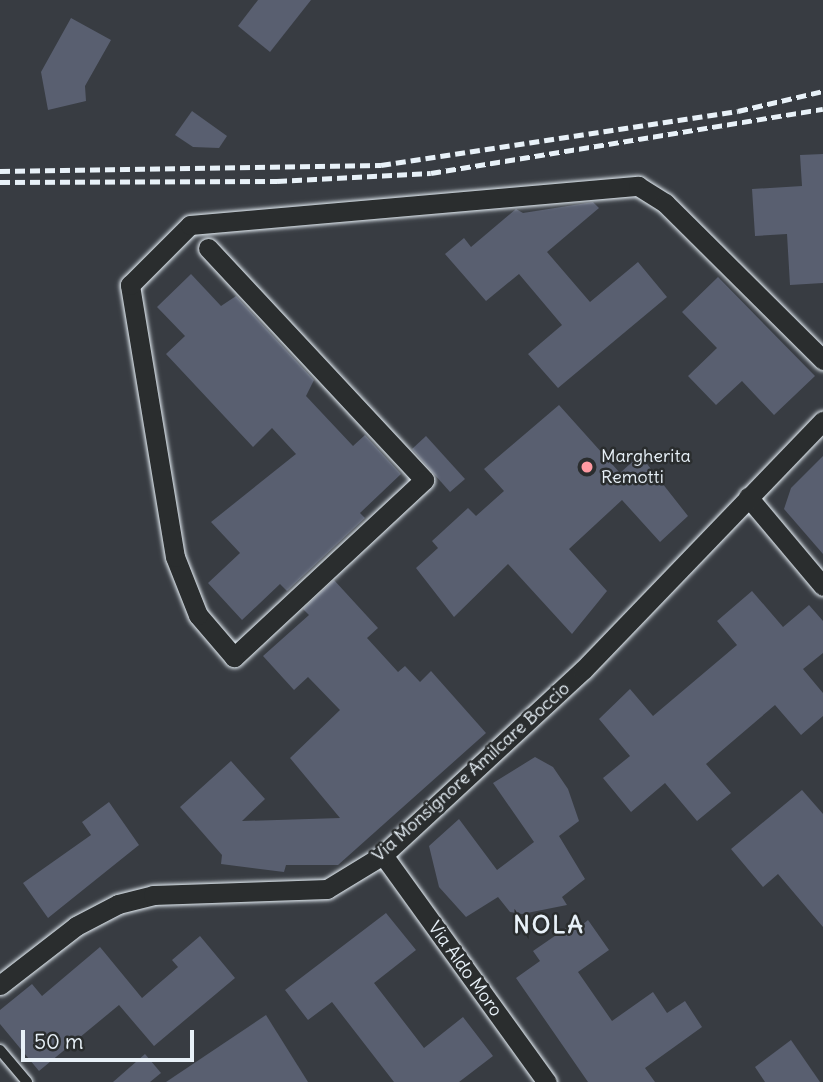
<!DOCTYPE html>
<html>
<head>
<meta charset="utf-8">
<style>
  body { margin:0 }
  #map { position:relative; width:823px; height:1082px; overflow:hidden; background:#383c42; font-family:Delius,sans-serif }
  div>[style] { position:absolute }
  .building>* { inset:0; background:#595f70 }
  .roads { filter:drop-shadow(0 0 2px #e8f1f8) drop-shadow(0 0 2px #e8f1f8) }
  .service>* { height:10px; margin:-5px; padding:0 5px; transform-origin:5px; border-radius:5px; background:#2a2d2e }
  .minor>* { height:19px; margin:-9.5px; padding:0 9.5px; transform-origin:9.5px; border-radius:9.5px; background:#2a2d2e }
  .rail>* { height:5px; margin-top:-2.5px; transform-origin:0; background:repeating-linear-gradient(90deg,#e8f1f8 0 10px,transparent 0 15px) }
  .dots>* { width:19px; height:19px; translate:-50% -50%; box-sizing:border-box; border:4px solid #2a2d2e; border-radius:50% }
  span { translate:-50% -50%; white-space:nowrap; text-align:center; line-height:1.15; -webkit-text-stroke:5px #2a2d2e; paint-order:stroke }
  .poi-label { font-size:18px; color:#e8f1f8 }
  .left { translate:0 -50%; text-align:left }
  .street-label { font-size:18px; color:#e8f1f8 }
  .district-label { font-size:24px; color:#e8f1f8; font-weight:700; letter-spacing:2px }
  .scale { position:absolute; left:21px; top:1030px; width:173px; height:32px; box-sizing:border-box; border:4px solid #e8f1f8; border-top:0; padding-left:9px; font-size:21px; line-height:24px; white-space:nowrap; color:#e8f1f8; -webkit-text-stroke:5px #2a2d2e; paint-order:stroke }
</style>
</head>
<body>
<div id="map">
  <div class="building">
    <div style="clip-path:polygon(258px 0,311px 0,270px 52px,238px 26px)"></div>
    <div style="clip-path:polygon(71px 18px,111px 40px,85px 86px,86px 101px,48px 110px,41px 72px)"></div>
    <div style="clip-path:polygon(192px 111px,227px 136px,219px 148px,193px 147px,175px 135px)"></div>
    <div style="clip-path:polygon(823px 154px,823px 283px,790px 285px,787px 234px,755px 236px,752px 189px,802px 186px,800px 155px)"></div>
    <div style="clip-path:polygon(593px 202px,599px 208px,547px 252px,590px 302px,638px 262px,667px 297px,558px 388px,528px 354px,562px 325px,519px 274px,486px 301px,445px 254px,464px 238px,471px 247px,516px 209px,523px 213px)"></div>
    <div style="clip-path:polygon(191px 274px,221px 306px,236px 296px,314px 380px,306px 396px,353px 446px,365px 435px,401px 474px,360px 513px,365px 518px,287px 591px,280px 584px,242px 620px,208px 583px,240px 553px,211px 522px,296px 454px,272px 428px,253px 447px,166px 354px,185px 336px,157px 307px)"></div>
    <div style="clip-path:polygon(718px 277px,815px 376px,774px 415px,742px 381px,716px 405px,688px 376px,717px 348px,682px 312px)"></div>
    <div style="clip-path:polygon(559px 405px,620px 473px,640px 455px,688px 516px,660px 542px,622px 500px,569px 549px,607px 591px,572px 634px,508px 564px,454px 617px,416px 568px,438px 548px,432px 541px,468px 508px,476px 516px,504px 491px,484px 469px)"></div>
    <div style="clip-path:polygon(426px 436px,465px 479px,450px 492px,412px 449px)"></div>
    <div style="clip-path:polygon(823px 456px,823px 554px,784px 509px,791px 488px)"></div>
    <div style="clip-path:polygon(334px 580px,378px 628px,367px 638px,398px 672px,405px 666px,420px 682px,431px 671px,486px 733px,338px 865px,286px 865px,284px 872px,221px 864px,222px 855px,180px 807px,231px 761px,265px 799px,242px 821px,340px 818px,290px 758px,340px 710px,308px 677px,294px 690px,263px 656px,309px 615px,303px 609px)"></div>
    <div style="clip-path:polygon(752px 591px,783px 627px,809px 605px,823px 621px,823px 653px,803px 669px,823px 693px,823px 716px,801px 735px,775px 705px,706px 764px,731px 793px,697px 821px,665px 783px,631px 812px,603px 778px,630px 756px,599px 719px,630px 689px,653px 716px,737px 645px,717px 621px)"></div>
    <div style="clip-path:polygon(535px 757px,553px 767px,568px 789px,579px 821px,559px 836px,585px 879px,562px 897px,567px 905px,522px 914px,510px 912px,498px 897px,466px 917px,439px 887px,429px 846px,459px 819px,497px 870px,534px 842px,493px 783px)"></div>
    <div style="clip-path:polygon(802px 790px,823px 814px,823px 927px,778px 874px,763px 887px,731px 849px)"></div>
    <div style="clip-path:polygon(109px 802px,139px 845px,48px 918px,23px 883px,91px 835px,82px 822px)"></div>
    <div style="clip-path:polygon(386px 913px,416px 950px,374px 983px,424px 1048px,463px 1017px,493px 1056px,459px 1082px,394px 1082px,332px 1002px,308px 1020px,285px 990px)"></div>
    <div style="clip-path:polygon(578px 920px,582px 925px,588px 920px,609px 950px,578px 972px,612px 1021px,653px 992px,667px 1013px,685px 1001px,702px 1027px,645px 1068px,655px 1082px,588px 1082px,516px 978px,540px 961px,533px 951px)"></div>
    <div style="clip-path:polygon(200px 936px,235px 978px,154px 1046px,119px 1005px,39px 1071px,0 1024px,0 1010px,32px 984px,42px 996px,100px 947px,142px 998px,178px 967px,172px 960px)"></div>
    <div style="clip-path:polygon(266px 1015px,308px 1082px,166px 1082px)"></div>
    <div style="clip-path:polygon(791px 1040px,820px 1082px,765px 1082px,755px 1067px)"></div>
    <div style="clip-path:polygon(145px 1054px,161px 1073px,150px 1082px,113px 1082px)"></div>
  </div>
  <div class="roads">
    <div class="service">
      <div style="left:0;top:1050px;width:42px;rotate:49.8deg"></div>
    </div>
    <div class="minor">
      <div style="left:208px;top:248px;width:317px;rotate:47deg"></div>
      <div style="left:424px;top:480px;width:260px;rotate:137deg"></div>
      <div style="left:234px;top:657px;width:55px;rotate:-130.6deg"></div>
      <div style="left:198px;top:615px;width:62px;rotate:-111.6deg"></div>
      <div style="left:175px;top:557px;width:276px;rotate:-99.4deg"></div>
      <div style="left:130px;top:285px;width:85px;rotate:-45deg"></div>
      <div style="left:190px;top:225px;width:450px;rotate:-5deg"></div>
      <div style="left:638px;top:186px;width:32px;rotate:32deg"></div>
      <div style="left:665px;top:203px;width:223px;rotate:44.8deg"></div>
      <div style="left:748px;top:497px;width:116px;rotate:49.9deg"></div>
      <div style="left:383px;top:855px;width:280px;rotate:54.2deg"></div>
      <div style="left:0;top:985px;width:96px;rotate:-37.8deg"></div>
      <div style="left:76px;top:926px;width:47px;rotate:-27.6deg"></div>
      <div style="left:118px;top:904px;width:36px;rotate:-14deg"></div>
      <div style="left:153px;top:895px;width:174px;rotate:-2deg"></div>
      <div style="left:327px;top:889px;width:66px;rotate:-31.3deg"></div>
      <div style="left:383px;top:855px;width:272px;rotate:-42.8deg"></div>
      <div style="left:583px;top:670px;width:346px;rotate:-46.1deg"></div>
    </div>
  </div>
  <div class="rail">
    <div style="left:0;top:171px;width:381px;rotate:-0.9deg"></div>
    <div style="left:381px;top:165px;width:361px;rotate:-8.6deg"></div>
    <div style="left:738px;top:111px;width:87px;rotate:-13.2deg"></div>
    <div style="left:0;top:182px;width:277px;rotate:-0.2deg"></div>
    <div style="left:277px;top:181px;width:154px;rotate:-3deg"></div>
    <div style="left:431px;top:173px;width:397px;rotate:-9.3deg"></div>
  </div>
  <div class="dots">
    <div style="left:587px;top:467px;background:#ff9aa2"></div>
  </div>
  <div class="poi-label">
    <span class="left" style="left:601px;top:467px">Margherita<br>Remotti</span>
  </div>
  <div class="street-label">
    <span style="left:471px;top:772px;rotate:-42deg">Via Monsignore Amilcare Boccio</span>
    <span style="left:465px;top:969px;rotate:54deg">Via Aldo Moro</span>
  </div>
  <div class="district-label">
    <span style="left:549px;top:925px">NOLA</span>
  </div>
  <div class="scale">50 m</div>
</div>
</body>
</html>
